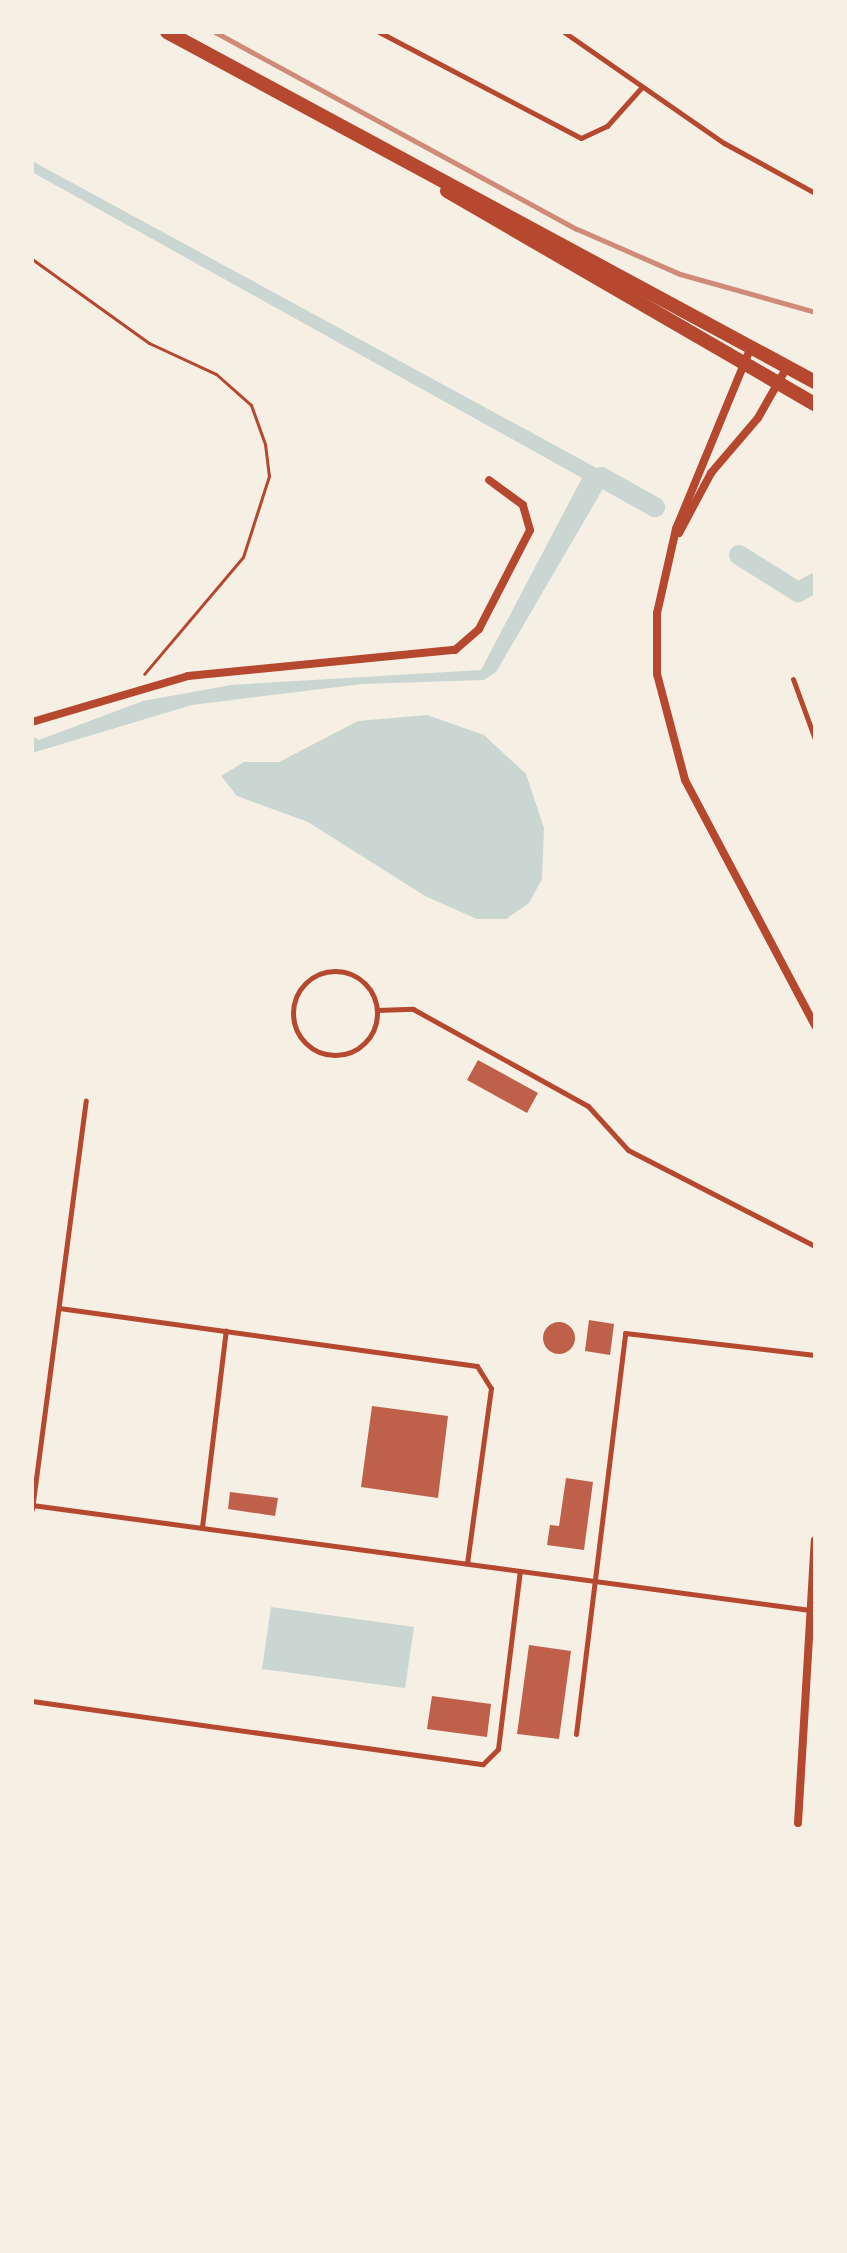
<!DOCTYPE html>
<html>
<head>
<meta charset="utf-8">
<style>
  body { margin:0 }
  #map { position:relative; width:847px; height:2253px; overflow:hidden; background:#f6efe4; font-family:"Alegreya Sans",sans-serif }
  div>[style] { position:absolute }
  .water>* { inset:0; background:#c9d6d2 }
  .canal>* { height:20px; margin:-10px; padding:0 10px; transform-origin:10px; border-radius:10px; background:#c9d6d2 }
  .building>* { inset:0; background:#bf614a }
  .round { border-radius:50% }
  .path>* { height:3px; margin:-1.5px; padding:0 1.5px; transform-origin:1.5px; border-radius:1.5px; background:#b5482f }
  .service>* { height:5px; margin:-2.5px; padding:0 2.5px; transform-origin:2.5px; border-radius:2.5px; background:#b5482f }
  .service>.ring { margin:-2.5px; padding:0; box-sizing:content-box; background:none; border:5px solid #b5482f; border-radius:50% }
  .minor>* { height:8px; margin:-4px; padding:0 4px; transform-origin:4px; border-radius:4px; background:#b5482f }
  .secondary>* { height:14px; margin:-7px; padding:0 7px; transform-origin:7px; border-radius:7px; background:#b5482f }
  .rail>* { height:5px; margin:-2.5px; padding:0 2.5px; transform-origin:2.5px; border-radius:2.5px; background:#cf8b77 }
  span { translate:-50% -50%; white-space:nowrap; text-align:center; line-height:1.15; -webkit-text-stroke:8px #f6efe4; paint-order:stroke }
  .frame { position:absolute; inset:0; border:34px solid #f6efe4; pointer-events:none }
</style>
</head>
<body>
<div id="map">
  <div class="water">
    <div style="clip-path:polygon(32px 161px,626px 484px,622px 497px,604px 487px,496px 672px,484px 680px,362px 684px,192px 705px,32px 753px,32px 736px,39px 740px,143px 701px,231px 685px,481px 670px,582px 478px,32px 172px)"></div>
    <div style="clip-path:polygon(427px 715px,484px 735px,526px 774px,544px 828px,542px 879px,529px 903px,506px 919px,477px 919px,425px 896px,308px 822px,237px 796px,221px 776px,244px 762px,279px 762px,358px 721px)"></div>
    <div style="clip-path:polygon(271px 1607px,414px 1627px,405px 1688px,262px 1669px)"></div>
  </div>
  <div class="canal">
    <div style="left:601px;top:477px;width:62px;rotate:29.1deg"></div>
    <div style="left:739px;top:555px;width:70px;rotate:32.1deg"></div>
    <div style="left:798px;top:592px;width:19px;rotate:-28deg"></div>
  </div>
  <div class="building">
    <div style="clip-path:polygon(478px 1060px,538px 1093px,527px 1113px,467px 1080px)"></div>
    <div style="clip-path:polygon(589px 1320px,614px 1324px,610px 1355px,585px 1351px)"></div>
    <div class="round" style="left:543px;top:1322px;width:32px;height:32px"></div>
    <div style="clip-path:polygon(372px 1406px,448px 1416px,438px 1498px,361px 1487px)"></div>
    <div style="clip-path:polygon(566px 1478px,593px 1482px,584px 1550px,547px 1545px,550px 1525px,559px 1526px)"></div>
    <div style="clip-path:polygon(230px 1492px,278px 1498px,275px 1516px,228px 1509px)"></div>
    <div style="clip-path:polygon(529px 1645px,571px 1651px,559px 1739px,517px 1734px)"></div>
    <div style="clip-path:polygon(432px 1696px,491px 1704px,487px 1737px,427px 1729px)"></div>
  </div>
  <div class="path">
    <div style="left:32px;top:259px;width:144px;rotate:35.7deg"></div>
    <div style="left:149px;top:343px;width:74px;rotate:24.8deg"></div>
    <div style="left:216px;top:374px;width:47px;rotate:41.5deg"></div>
    <div style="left:251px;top:405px;width:41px;rotate:70.3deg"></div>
    <div style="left:265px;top:444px;width:32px;rotate:83deg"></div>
    <div style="left:269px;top:476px;width:85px;rotate:107.8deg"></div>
    <div style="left:243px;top:557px;width:153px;rotate:130.2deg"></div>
  </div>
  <div class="service">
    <div style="left:379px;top:32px;width:228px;rotate:27.7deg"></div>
    <div style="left:581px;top:138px;width:29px;rotate:-25deg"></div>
    <div style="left:607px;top:126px;width:51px;rotate:-48.2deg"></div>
    <div style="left:564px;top:32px;width:195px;rotate:34.8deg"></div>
    <div style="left:724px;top:143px;width:104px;rotate:28.8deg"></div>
    <div style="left:793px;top:679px;width:64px;rotate:69.9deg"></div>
    <div class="ring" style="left:293px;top:971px;width:79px;height:79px"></div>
    <div style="left:377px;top:1010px;width:36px;rotate:-2deg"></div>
    <div style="left:413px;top:1009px;width:200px;rotate:29deg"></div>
    <div style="left:588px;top:1106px;width:59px;rotate:47.7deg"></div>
    <div style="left:628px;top:1150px;width:210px;rotate:27.2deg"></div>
    <div style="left:59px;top:1308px;width:422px;rotate:7.9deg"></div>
    <div style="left:477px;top:1366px;width:26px;rotate:58deg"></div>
    <div style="left:491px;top:1388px;width:177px;rotate:97.8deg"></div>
    <div style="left:32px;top:1505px;width:785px;rotate:7.69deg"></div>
    <div style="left:32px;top:1509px;width:412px;rotate:-82.5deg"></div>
    <div style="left:202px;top:1527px;width:198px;rotate:-83.1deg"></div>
    <div style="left:32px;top:1701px;width:455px;rotate:8deg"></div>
    <div style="left:483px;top:1764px;width:21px;rotate:-45deg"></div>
    <div style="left:498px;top:1749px;width:179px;rotate:-83deg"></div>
    <div style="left:576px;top:1734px;width:404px;rotate:-83deg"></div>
    <div style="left:625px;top:1333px;width:191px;rotate:6.6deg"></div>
  </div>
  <div class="minor">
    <div style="left:751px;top:347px;width:197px;rotate:112.4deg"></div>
    <div style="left:676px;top:529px;width:86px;rotate:102.7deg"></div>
    <div style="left:657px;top:613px;width:61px;rotate:90deg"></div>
    <div style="left:657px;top:674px;width:110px;rotate:75.2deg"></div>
    <div style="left:685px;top:780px;width:278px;rotate:62.1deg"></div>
    <div style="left:679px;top:533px;width:68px;rotate:-61.9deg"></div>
    <div style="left:711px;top:473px;width:72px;rotate:-49.5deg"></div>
    <div style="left:758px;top:418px;width:59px;rotate:-60.4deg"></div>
    <div style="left:32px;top:722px;width:163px;rotate:-16.4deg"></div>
    <div style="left:188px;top:676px;width:268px;rotate:-5.6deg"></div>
    <div style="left:455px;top:650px;width:32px;rotate:-41deg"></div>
    <div style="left:479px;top:629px;width:111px;rotate:-62.7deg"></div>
    <div style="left:530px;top:530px;width:26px;rotate:-106deg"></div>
    <div style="left:523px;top:505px;width:42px;rotate:-143.7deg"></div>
    <div style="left:798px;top:1823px;width:283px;rotate:-86.6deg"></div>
  </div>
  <div class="secondary">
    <div style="left:167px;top:32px;width:736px;rotate:28.37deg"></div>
    <div style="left:447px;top:191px;width:425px;rotate:30.1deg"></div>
  </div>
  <div class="rail">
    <div style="left:215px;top:32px;width:412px;rotate:28.6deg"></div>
    <div style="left:577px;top:229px;width:112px;rotate:23.6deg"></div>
    <div style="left:680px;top:274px;width:140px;rotate:15.7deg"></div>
  </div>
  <div class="frame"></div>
</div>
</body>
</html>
